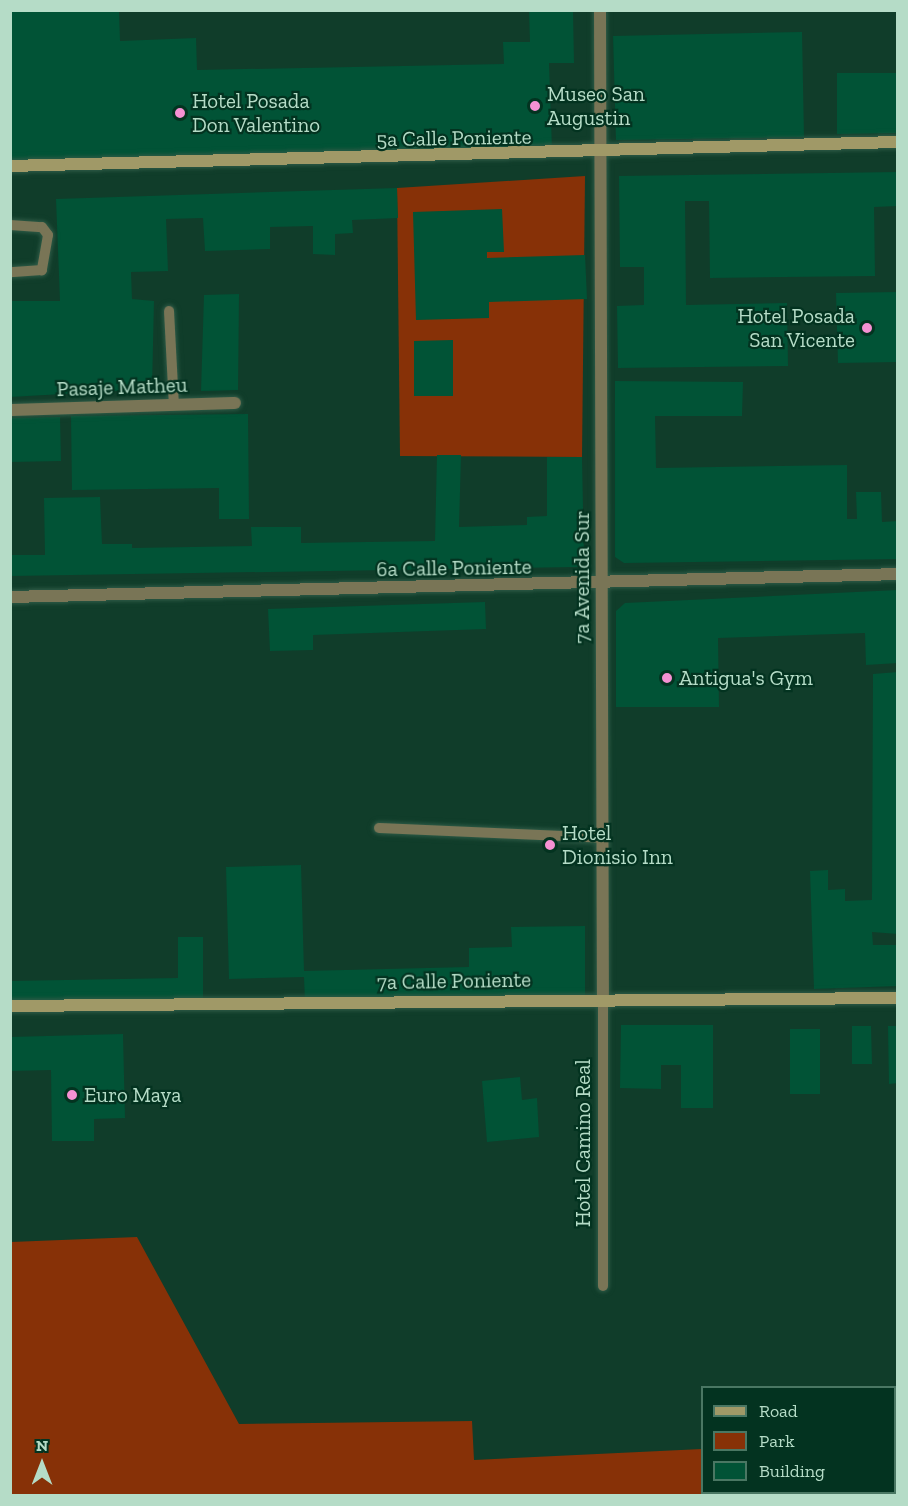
<!DOCTYPE html>
<html>
<head>
<meta charset="utf-8">
<style>
  body { margin:0 }
  #map { position:relative; width:908px; height:1506px; overflow:hidden; background:#103d2a; font-family:"Zilla Slab",serif }
  div>[style] { position:absolute }
  .green>* { inset:0; background:#873107 }
  .building>* { inset:0; background:#015336 }
  .roads { filter:drop-shadow(0 0 2px #2e5a46) drop-shadow(0 0 2px #2e5a46) }
  .lane>* { height:10px; margin:-5px; padding:0 5px; transform-origin:5px; border-radius:5px; background:#797556 }
  .street>* { height:12px; margin:-6px; padding:0 6px; transform-origin:6px; border-radius:6px; background:#797556 }
  .secondary>* { height:12px; margin:-6px; padding:0 6px; transform-origin:6px; border-radius:6px; background:#a09967 }
  .dots>* { width:16px; height:16px; translate:-50% -50%; box-sizing:border-box; border:3px solid #033320; border-radius:50% }
  span { translate:-50% -50%; white-space:nowrap; text-align:center; line-height:1.15; -webkit-text-stroke:4.5px #033320; paint-order:stroke }
  .poi-label { font-size:21px; color:#b5dcc7 }
  .left { translate:0 -50%; text-align:left }
  .right { translate:-100% -50%; text-align:right }
  .street-label { font-size:21px; color:#b5dcc7 }
  .frame { position:absolute; inset:0; border:12px solid #b5dcc7; pointer-events:none }
  .legend { position:absolute; left:701px; top:1386px; width:195px; height:108px; box-sizing:border-box; background:#033320; border:2px solid #4a7763; margin:0; padding:8px 10px; list-style:none; font-size:18px; color:#b5dcc7 }
  .legend li { display:flex; align-items:center; gap:12px; height:30px }
  .legend b { width:30px; border:2px solid #4a7763 }
  .north { position:absolute; left:12px; top:1434px; width:60px; height:60px; -webkit-text-stroke:4px #033320; paint-order:stroke; rotate:0deg; font-size:16px; font-weight:700; line-height:24px; text-align:center; color:#b5dcc7 }
  .north::after { content:''; display:block; margin:auto; width:21px; height:27px; background:#b5dcc7; clip-path:polygon(50% 0,100% 100%,50% 72%,0 100%) }
</style>
</head>
<body>
<div id="map">
  <div class="green">
    <div style="clip-path:polygon(585px 176px,582px 457px,400px 456px,397px 188px)"></div>
    <div style="clip-path:polygon(137px 1237px,239px 1424px,472px 1421px,474px 1460px,702px 1449px,702px 1492px,894px 1492px,897px 1440px,897px 1495px,11px 1495px,11px 1242px)"></div>
  </div>
  <div class="building">
    <div style="clip-path:polygon(10px 10px,119px 10px,120px 41px,196px 38px,197px 70px,504px 64px,503px 42px,530px 42px,529px 10px,573px 10px,574px 63px,549px 63px,552px 149px,10px 164px)"></div>
    <div style="clip-path:polygon(802px 32px,804px 137px,616px 140px,613px 36px)"></div>
    <div style="clip-path:polygon(837px 73px,898px 73px,898px 133px,837px 134px)"></div>
    <div style="clip-path:polygon(898px 172px,898px 206px,874px 207px,875px 276px,710px 278px,709px 201px,685px 201px,686px 305px,787px 303px,788px 366px,618px 368px,617px 306px,644px 305px,644px 267px,620px 267px,619px 176px)"></div>
    <div style="clip-path:polygon(397px 188px,398px 218px,352px 220px,353px 233px,335px 234px,335px 255px,313px 254px,313px 226px,270px 227px,270px 249px,205px 251px,203px 218px,166px 219px,168px 271px,131px 272px,132px 299px,154px 301px,152px 389px,10px 397px,10px 301px,60px 301px,56px 199px)"></div>
    <div style="clip-path:polygon(502px 209px,504px 252px,487px 252px,487px 258px,585px 255px,587px 299px,489px 302px,489px 318px,416px 320px,413px 212px)"></div>
    <div style="clip-path:polygon(898px 292px,898px 362px,838px 363px,836px 293px)"></div>
    <div style="clip-path:polygon(239px 294px,238px 390px,201px 391px,204px 295px)"></div>
    <div style="clip-path:polygon(453px 340px,453px 396px,414px 396px,414px 341px)"></div>
    <div style="clip-path:polygon(615px 381px,743px 382px,742px 416px,655px 416px,656px 468px,847px 465px,847px 519px,857px 519px,856px 492px,881px 492px,882px 522px,898px 521px,898px 559px,624px 563px,615px 557px)"></div>
    <div style="clip-path:polygon(248px 414px,249px 519px,219px 519px,219px 488px,72px 490px,71px 416px)"></div>
    <div style="clip-path:polygon(60px 417px,61px 461px,10px 462px,10px 418px)"></div>
    <div style="clip-path:polygon(437px 455px,461px 455px,459px 527px,527px 525px,527px 517px,547px 516px,547px 457px,582px 457px,584px 559px,578px 567px,10px 576px,10px 555px,45px 555px,44px 498px,100px 497px,102px 544px,132px 544px,132px 548px,252px 546px,251px 527px,301px 527px,301px 543px,435px 541px)"></div>
    <div style="clip-path:polygon(898px 590px,898px 663px,866px 665px,865px 633px,718px 638px,719px 707px,616px 707px,616px 611px,625px 603px)"></div>
    <div style="clip-path:polygon(485px 602px,486px 629px,313px 635px,313px 650px,270px 651px,268px 609px)"></div>
    <div style="clip-path:polygon(898px 672px,898px 934px,872px 932px,873px 945px,898px 945px,898px 986px,814px 989px,810px 871px,828px 870px,828px 890px,845px 889px,845px 901px,872px 900px,873px 674px)"></div>
    <div style="clip-path:polygon(301px 865px,304px 971px,469px 967px,469px 948px,512px 947px,511px 927px,585px 926px,585px 998px,305px 1002px,304px 977px,229px 979px,226px 867px)"></div>
    <div style="clip-path:polygon(178px 937px,203px 937px,203px 1002px,10px 1005px,10px 981px,178px 978px)"></div>
    <div style="clip-path:polygon(621px 1025px,713px 1025px,713px 1108px,681px 1108px,681px 1065px,661px 1065px,661px 1089px,620px 1088px)"></div>
    <div style="clip-path:polygon(852px 1026px,871px 1026px,872px 1064px,852px 1064px)"></div>
    <div style="clip-path:polygon(888px 1026px,898px 1026px,898px 1083px,889px 1084px)"></div>
    <div style="clip-path:polygon(790px 1029px,820px 1029px,820px 1094px,790px 1094px)"></div>
    <div style="clip-path:polygon(123px 1034px,125px 1118px,94px 1119px,94px 1141px,52px 1141px,51px 1070px,10px 1071px,10px 1037px)"></div>
    <div style="clip-path:polygon(520px 1077px,522px 1100px,537px 1098px,539px 1137px,487px 1142px,482px 1081px)"></div>
  </div>
  <div class="roads">
    <div class="lane">
      <div style="left:10px;top:225px;width:32px;rotate:4deg"></div>
      <div style="left:42px;top:227px;width:10px;rotate:53deg"></div>
      <div style="left:48px;top:235px;width:36px;rotate:100deg"></div>
      <div style="left:42px;top:270px;width:32px;rotate:176deg"></div>
      <div style="left:169px;top:311px;width:94px;rotate:87deg"></div>
      <div style="left:379px;top:828px;width:225px;rotate:2.5deg"></div>
      <div style="left:603px;top:999px;width:287px;rotate:90deg"></div>
    </div>
    <div class="street">
      <div style="left:600px;top:10px;width:989px;rotate:89.83deg"></div>
      <div style="left:10px;top:410px;width:225px;rotate:-1.8deg"></div>
      <div style="left:10px;top:597px;width:888px;rotate:-1.48deg"></div>
    </div>
    <div class="secondary">
      <div style="left:10px;top:166px;width:888px;rotate:-1.55deg"></div>
      <div style="left:10px;top:1006px;width:888px;rotate:-0.52deg"></div>
    </div>
  </div>
  <div class="dots">
    <div style="left:535px;top:106px;background:#f591d3"></div>
    <div style="left:180px;top:113px;background:#f591d3"></div>
    <div style="left:867px;top:328px;background:#f591d3"></div>
    <div style="left:667px;top:678px;background:#f591d3"></div>
    <div style="left:550px;top:845px;background:#f591d3"></div>
    <div style="left:72px;top:1095px;background:#f591d3"></div>
  </div>
  <div class="poi-label">
    <span class="left" style="left:547px;top:106px">Museo San<br>Augustin</span>
    <span class="left" style="left:192px;top:113px">Hotel Posada<br>Don Valentino</span>
    <span class="right" style="left:855px;top:328px">Hotel Posada<br>San Vicente</span>
    <span class="left" style="left:679px;top:678px">Antigua's Gym</span>
    <span class="left" style="left:562px;top:845px">Hotel<br>Dionisio Inn</span>
    <span class="left" style="left:84px;top:1095px">Euro Maya</span>
  </div>
  <div class="street-label">
    <span style="left:454px;top:138px;rotate:-1deg">5a Calle Poniente</span>
    <span style="left:122px;top:387px;rotate:-2deg">Pasaje Matheu</span>
    <span style="left:454px;top:568px;rotate:-1deg">6a Calle Poniente</span>
    <span style="left:582px;top:577px;rotate:-90deg">7a Avenida Sur</span>
    <span style="left:454px;top:981px;rotate:-1deg">7a Calle Poniente</span>
    <span style="left:583px;top:1143px;rotate:-90deg">Hotel Camino Real</span>
  </div>
  <div class="frame"></div>
  <ul class="legend">
  <li><b style="height:8px;background:#a09967"></b>Road</li>
  <li><b style="height:16px;background:#873107"></b>Park</li>
  <li><b style="height:16px;background:#015336"></b>Building</li>
  </ul>
  <div class="north">N</div>
</div>
</body>
</html>
